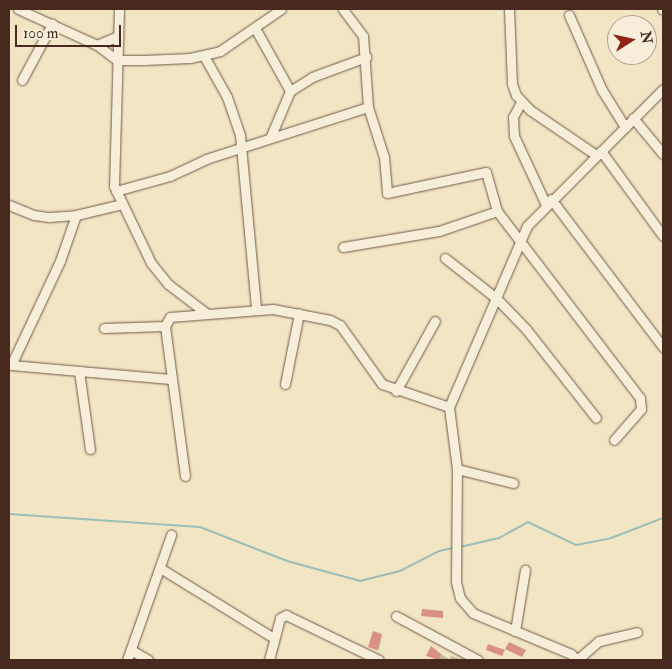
<!DOCTYPE html>
<html>
<head>
<meta charset="utf-8">
<style>
  body { margin:0 }
  #map { position:relative; width:672px; height:669px; overflow:hidden; background:#f1e5c3; font-family:"IM FELL Double Pica",serif }
  div>[style] { position:absolute }
  .shadow>* { inset:0; background:#0003 }
  .stream>* { height:2px; margin:-1px; padding:0 1px; transform-origin:1px; border-radius:1px; background:#9bbeb8 }
  .building>* { inset:0; background:#d99186 }
  .roads { filter:drop-shadow(0 0 1px #725847) drop-shadow(0 0 1px #725847) }
  .minor>* { height:9px; margin:-4.5px; padding:0 4.5px; transform-origin:4.5px; border-radius:4.5px; background:#f6eed8 }
  span { translate:-50% -50%; white-space:nowrap; text-align:center; line-height:1.15; -webkit-text-stroke:4.5px #f6eed8; paint-order:stroke }
  .frame { position:absolute; inset:0; border:10px solid #47291e; pointer-events:none }
  .north { position:absolute; left:607px; top:15px; width:50px; height:50px; box-sizing:border-box; background:#f6eed8; border:1px solid #b09f8e; border-radius:50%; rotate:80deg; font-size:14px; font-weight:700; line-height:20px; text-align:center; color:#47291e }
  .north::after { content:''; display:block; margin:auto; width:18px; height:22px; background:#8f2418; clip-path:polygon(50% 0,100% 100%,50% 72%,0 100%) }
  .scale { position:absolute; left:15px; top:25px; width:106px; height:22px; box-sizing:border-box; border:2px solid #47291e; border-top:0; padding-left:6px; font-size:15px; line-height:18px; white-space:nowrap; color:#47291e; -webkit-text-stroke:4px #f6eed8; paint-order:stroke }
</style>
</head>
<body>
<div id="map">
  <div class="shadow">
    <div style="clip-path:polygon(382px 635px,379px 650px,369px 647px)"></div>
    <div style="clip-path:polygon(432px 648px,450px 660px,451px 656px,462px 660px,437px 660px,428px 656px)"></div>
  </div>
  <div class="stream">
    <div style="left:9px;top:514px;width:191px;rotate:3.9deg"></div>
    <div style="left:200px;top:527px;width:93px;rotate:21.3deg"></div>
    <div style="left:287px;top:561px;width:76px;rotate:15.3deg"></div>
    <div style="left:360px;top:581px;width:41px;rotate:-14deg"></div>
    <div style="left:400px;top:571px;width:44px;rotate:-27.1deg"></div>
    <div style="left:439px;top:551px;width:14px;rotate:-12deg"></div>
    <div style="left:460px;top:547px;width:40px;rotate:-13deg"></div>
    <div style="left:499px;top:538px;width:33px;rotate:-29deg"></div>
    <div style="left:528px;top:522px;width:53px;rotate:25.6deg"></div>
    <div style="left:576px;top:545px;width:36px;rotate:-11deg"></div>
    <div style="left:611px;top:538px;width:56px;rotate:-21deg"></div>
  </div>
  <div class="building">
    <div style="clip-path:polygon(422px 609px,443px 611px,443px 618px,421px 616px)"></div>
    <div style="clip-path:polygon(373px 631px,382px 634px,377px 650px,368px 647px)"></div>
    <div style="clip-path:polygon(509px 642px,526px 650px,522px 657px,505px 649px)"></div>
    <div style="clip-path:polygon(488px 644px,505px 650px,502px 656px,486px 650px)"></div>
    <div style="clip-path:polygon(431px 646px,441px 654px,439px 660px,426px 656px)"></div>
  </div>
  <div class="roads">
    <div class="minor">
      <div style="left:18px;top:9px;width:87px;rotate:24.5deg"></div>
      <div style="left:97px;top:45px;width:25px;rotate:37deg"></div>
      <div style="left:117px;top:60px;width:27px"></div>
      <div style="left:144px;top:60px;width:46px;rotate:-2.5deg"></div>
      <div style="left:190px;top:58px;width:31px;rotate:-13deg"></div>
      <div style="left:220px;top:51px;width:74px;rotate:-34.5deg"></div>
      <div style="left:119px;top:9px;width:177px;rotate:91.6deg"></div>
      <div style="left:114px;top:186px;width:85px;rotate:64.3deg"></div>
      <div style="left:151px;top:263px;width:27px;rotate:51deg"></div>
      <div style="left:168px;top:284px;width:48px;rotate:37.3deg"></div>
      <div style="left:509px;top:9px;width:75px;rotate:87.7deg"></div>
      <div style="left:512px;top:84px;width:12px;rotate:70deg"></div>
      <div style="left:516px;top:95px;width:21px;rotate:47deg"></div>
      <div style="left:530px;top:110px;width:80px;rotate:34.3deg"></div>
      <div style="left:662px;top:9px;width:1px;rotate:45deg"></div>
      <div style="left:569px;top:15px;width:82px;rotate:66.3deg"></div>
      <div style="left:602px;top:90px;width:44px;rotate:58.1deg"></div>
      <div style="left:255px;top:28px;width:72px;rotate:60.9deg"></div>
      <div style="left:97px;top:45px;width:23px;rotate:-23deg"></div>
      <div style="left:204px;top:56px;width:47px;rotate:60.7deg"></div>
      <div style="left:227px;top:97px;width:40px;rotate:71.1deg"></div>
      <div style="left:240px;top:135px;width:175px;rotate:84.7deg"></div>
      <div style="left:22px;top:80px;width:64px;rotate:-61.8deg"></div>
      <div style="left:521px;top:102px;width:17px;rotate:118deg"></div>
      <div style="left:513px;top:117px;width:19px;rotate:87deg"></div>
      <div style="left:514px;top:136px;width:76px;rotate:65.1deg"></div>
      <div style="left:368px;top:107px;width:52px;rotate:72.3deg"></div>
      <div style="left:384px;top:157px;width:36px;rotate:85deg"></div>
      <div style="left:387px;top:193px;width:101px;rotate:-12deg"></div>
      <div style="left:486px;top:172px;width:41px;rotate:74.2deg"></div>
      <div style="left:497px;top:211px;width:235px;rotate:52.6deg"></div>
      <div style="left:640px;top:398px;width:11px;rotate:85deg"></div>
      <div style="left:641px;top:409px;width:41px;rotate:131.1deg"></div>
      <div style="left:633px;top:118px;width:47px;rotate:50.2deg"></div>
      <div style="left:270px;top:138px;width:51px;rotate:-66.9deg"></div>
      <div style="left:290px;top:91px;width:26px;rotate:-32deg"></div>
      <div style="left:312px;top:77px;width:58px;rotate:-20.3deg"></div>
      <div style="left:601px;top:151px;width:105px;rotate:53.9deg"></div>
      <div style="left:116px;top:191px;width:56px;rotate:-15.5deg"></div>
      <div style="left:170px;top:176px;width:40px;rotate:-25deg"></div>
      <div style="left:206px;top:159px;width:170px;rotate:-17.8deg"></div>
      <div style="left:368px;top:107px;width:71px;rotate:-94deg"></div>
      <div style="left:363px;top:36px;width:34px;rotate:-127deg"></div>
      <div style="left:551px;top:199px;width:186px;rotate:52.9deg"></div>
      <div style="left:9px;top:205px;width:27px;rotate:22deg"></div>
      <div style="left:34px;top:215px;width:15px;rotate:8deg"></div>
      <div style="left:49px;top:217px;width:27px;rotate:-4deg"></div>
      <div style="left:76px;top:215px;width:47px;rotate:-13.4deg"></div>
      <div style="left:76px;top:215px;width:49px;rotate:109.2deg"></div>
      <div style="left:60px;top:261px;width:115px;rotate:115.2deg"></div>
      <div style="left:11px;top:365px;width:160px;rotate:5deg"></div>
      <div style="left:343px;top:247px;width:97px;rotate:-9.5deg"></div>
      <div style="left:439px;top:231px;width:61px;rotate:-19deg"></div>
      <div style="left:445px;top:258px;width:65px;rotate:38.1deg"></div>
      <div style="left:496px;top:298px;width:43px;rotate:45.9deg"></div>
      <div style="left:526px;top:329px;width:113px;rotate:51.8deg"></div>
      <div style="left:104px;top:328px;width:61px;rotate:-1.9deg"></div>
      <div style="left:79px;top:371px;width:79px;rotate:82deg"></div>
      <div style="left:285px;top:384px;width:72px;rotate:-78.8deg"></div>
      <div style="left:396px;top:391px;width:80px;rotate:-60.9deg"></div>
      <div style="left:457px;top:469px;width:58px;rotate:14deg"></div>
      <div style="left:185px;top:476px;width:151px;rotate:-97.6deg"></div>
      <div style="left:165px;top:326px;width:10px;rotate:-61deg"></div>
      <div style="left:170px;top:317px;width:103px;rotate:-4.4deg"></div>
      <div style="left:273px;top:309px;width:58px;rotate:10.9deg"></div>
      <div style="left:330px;top:320px;width:11px;rotate:27deg"></div>
      <div style="left:340px;top:325px;width:72px;rotate:54.6deg"></div>
      <div style="left:382px;top:384px;width:71px;rotate:18.9deg"></div>
      <div style="left:160px;top:568px;width:134px;rotate:31.6deg"></div>
      <div style="left:396px;top:616px;width:93px;rotate:28.2deg"></div>
      <div style="left:515px;top:631px;width:62px;rotate:-80.7deg"></div>
      <div style="left:131px;top:650px;width:20px;rotate:30deg"></div>
      <div style="left:127px;top:660px;width:133px;rotate:-70.6deg"></div>
      <div style="left:269px;top:660px;width:43px;rotate:-75.3deg"></div>
      <div style="left:280px;top:618px;width:7px;rotate:-27deg"></div>
      <div style="left:286px;top:615px;width:103px;rotate:25.8deg"></div>
      <div style="left:577px;top:660px;width:8px;rotate:-135deg"></div>
      <div style="left:571px;top:654px;width:106px;rotate:-157.3deg"></div>
      <div style="left:473px;top:613px;width:20px;rotate:-131deg"></div>
      <div style="left:460px;top:598px;width:16px;rotate:-104deg"></div>
      <div style="left:456px;top:582px;width:113px;rotate:-89.5deg"></div>
      <div style="left:457px;top:469px;width:63px;rotate:-97.4deg"></div>
      <div style="left:449px;top:407px;width:197px;rotate:-66.7deg"></div>
      <div style="left:527px;top:226px;width:193px;rotate:-45.2deg"></div>
      <div style="left:577px;top:660px;width:29px;rotate:-41deg"></div>
      <div style="left:599px;top:641px;width:39px;rotate:-13deg"></div>
    </div>
  </div>
  <div class="frame"></div>
  <div class="north">N</div>
  <div class="scale">100 m</div>
</div>
</body>
</html>
